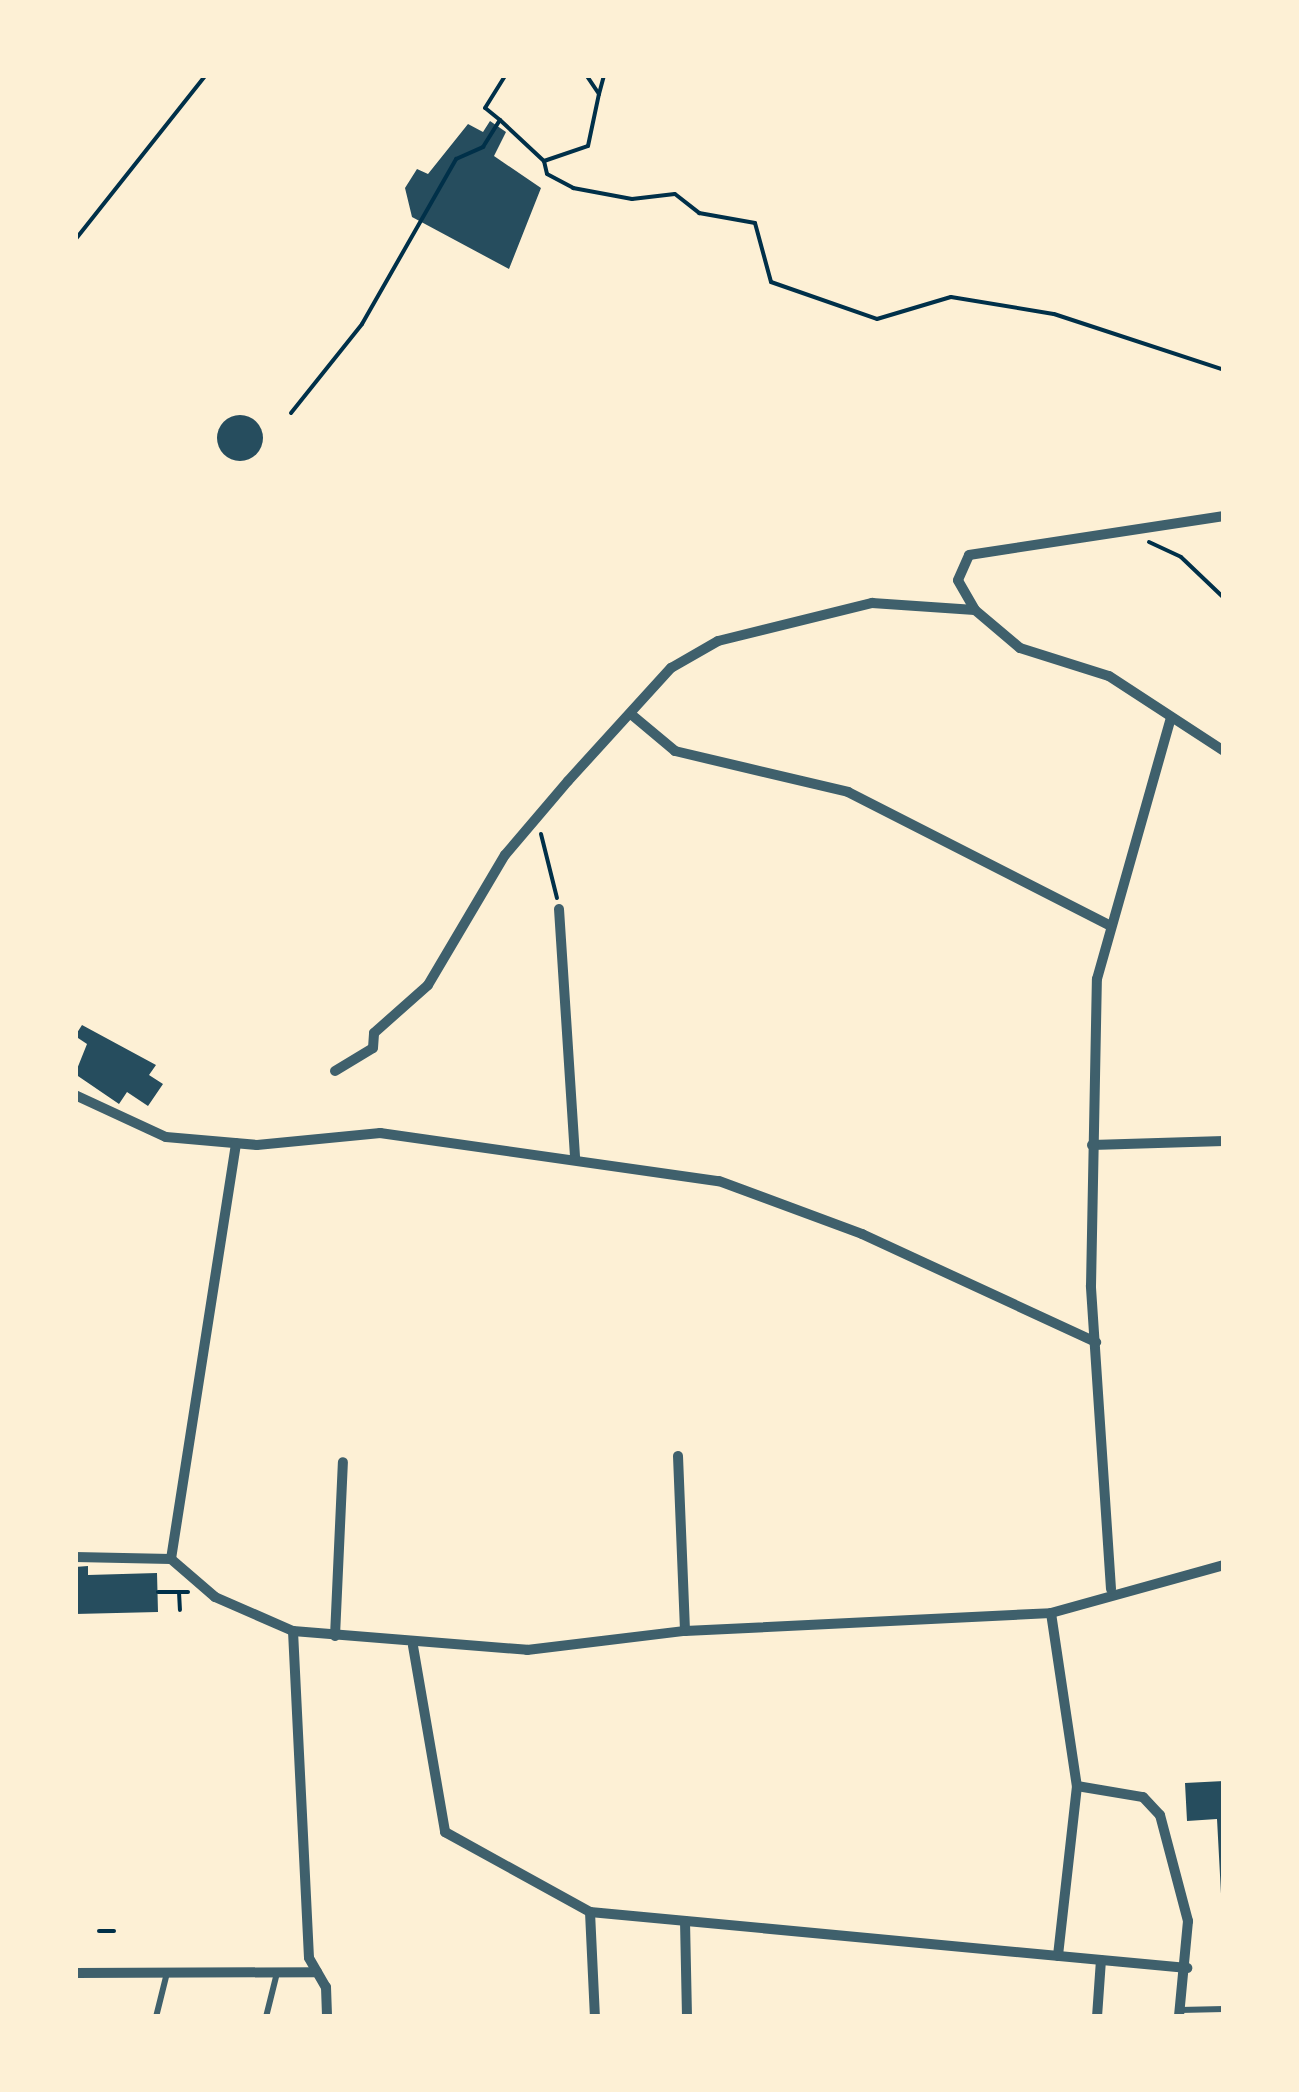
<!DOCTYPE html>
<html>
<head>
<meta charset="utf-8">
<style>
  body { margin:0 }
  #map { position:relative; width:1299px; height:2092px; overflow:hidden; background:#fdf0d5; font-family:"Fira Sans",sans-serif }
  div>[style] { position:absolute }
  .building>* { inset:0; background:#264d5e }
  .round { border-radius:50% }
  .path>* { height:4px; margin:-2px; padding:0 2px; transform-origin:2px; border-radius:2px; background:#003049 }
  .service>* { height:6px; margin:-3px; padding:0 3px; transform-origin:3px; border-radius:3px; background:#3f606c }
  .minor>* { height:10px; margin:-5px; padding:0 5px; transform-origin:5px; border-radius:5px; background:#3f606c }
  span { translate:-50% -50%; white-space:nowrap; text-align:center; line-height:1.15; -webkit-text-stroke:10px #fdf0d5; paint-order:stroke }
  .frame { position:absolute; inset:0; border:78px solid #fdf0d5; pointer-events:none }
</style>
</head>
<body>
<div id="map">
  <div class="building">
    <div style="clip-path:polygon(490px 121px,506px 132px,494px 156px,541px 188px,509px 269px,412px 217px,405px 188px,417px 169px,428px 174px,468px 124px,483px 132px)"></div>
    <div class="round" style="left:217px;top:415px;width:46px;height:46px"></div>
    <div style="clip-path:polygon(82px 1025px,156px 1065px,149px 1075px,163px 1084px,148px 1106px,127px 1092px,119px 1104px,75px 1074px,87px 1044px,75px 1036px)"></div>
    <div style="clip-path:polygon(88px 1566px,88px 1575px,157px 1573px,158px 1612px,75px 1614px,75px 1567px)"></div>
    <div style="clip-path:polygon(1224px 1781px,1224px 1894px,1221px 1894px,1217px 1819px,1187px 1821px,1185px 1783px)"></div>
  </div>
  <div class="path">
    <div style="left:483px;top:75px;width:22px"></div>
    <div style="left:599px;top:94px;width:20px;rotate:-75deg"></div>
    <div style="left:500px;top:120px;width:19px;rotate:-141deg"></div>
    <div style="left:485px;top:108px;width:38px;rotate:-58deg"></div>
    <div style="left:544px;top:161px;width:13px;rotate:77deg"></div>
    <div style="left:547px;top:174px;width:30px;rotate:28deg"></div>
    <div style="left:573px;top:188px;width:60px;rotate:10.6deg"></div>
    <div style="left:632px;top:199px;width:43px;rotate:-6.6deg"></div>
    <div style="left:675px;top:194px;width:31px;rotate:38deg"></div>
    <div style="left:699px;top:213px;width:57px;rotate:10.1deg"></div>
    <div style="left:755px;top:223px;width:61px;rotate:74.8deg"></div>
    <div style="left:771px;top:282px;width:112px;rotate:19.2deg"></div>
    <div style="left:877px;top:319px;width:77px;rotate:-16.6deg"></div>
    <div style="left:951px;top:297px;width:104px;rotate:9.4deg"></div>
    <div style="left:1054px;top:314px;width:179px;rotate:18.2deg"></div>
    <div style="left:75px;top:240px;width:211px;rotate:-51.6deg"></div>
    <div style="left:291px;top:413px;width:114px;rotate:-51.4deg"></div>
    <div style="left:362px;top:324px;width:190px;rotate:-60.3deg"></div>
    <div style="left:456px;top:159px;width:30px;rotate:-24deg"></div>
    <div style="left:483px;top:147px;width:32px;rotate:-58deg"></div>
    <div style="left:500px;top:120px;width:60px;rotate:43deg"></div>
    <div style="left:544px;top:161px;width:46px;rotate:-18.8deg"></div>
    <div style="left:588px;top:146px;width:53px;rotate:-78.1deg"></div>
    <div style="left:599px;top:94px;width:23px;rotate:-124deg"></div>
    <div style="left:1149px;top:542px;width:35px;rotate:25deg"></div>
    <div style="left:1181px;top:557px;width:59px;rotate:43.6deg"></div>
    <div style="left:541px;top:834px;width:66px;rotate:76deg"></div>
    <div style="left:158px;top:1592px;width:30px"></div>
    <div style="left:179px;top:1592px;width:18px;rotate:87deg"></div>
    <div style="left:99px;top:1931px;width:15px"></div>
  </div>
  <div class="service">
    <div style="left:1180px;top:2010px;width:44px;rotate:-1.3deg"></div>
    <div style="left:156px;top:2017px;width:45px;rotate:-76deg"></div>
    <div style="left:266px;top:2017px;width:45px;rotate:-76deg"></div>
  </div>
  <div class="minor">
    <div style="left:975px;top:610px;width:34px;rotate:-120deg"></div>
    <div style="left:958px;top:580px;width:27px;rotate:-66deg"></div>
    <div style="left:969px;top:555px;width:258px;rotate:-8.7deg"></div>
    <div style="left:632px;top:715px;width:56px;rotate:39.9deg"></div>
    <div style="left:675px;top:751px;width:178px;rotate:13.3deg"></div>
    <div style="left:848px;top:792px;width:295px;rotate:27deg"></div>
    <div style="left:559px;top:909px;width:248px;rotate:86.3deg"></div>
    <div style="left:335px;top:1071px;width:44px;rotate:-31.2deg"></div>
    <div style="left:373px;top:1048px;width:15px;rotate:-86deg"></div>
    <div style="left:374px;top:1033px;width:72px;rotate:-41.6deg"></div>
    <div style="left:428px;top:985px;width:151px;rotate:-59.4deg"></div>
    <div style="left:505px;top:855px;width:97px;rotate:-49.6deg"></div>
    <div style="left:568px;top:781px;width:153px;rotate:-47.7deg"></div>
    <div style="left:671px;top:668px;width:54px;rotate:-29.9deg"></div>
    <div style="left:718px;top:641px;width:159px;rotate:-13.9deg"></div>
    <div style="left:872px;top:603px;width:103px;rotate:3.9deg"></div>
    <div style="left:975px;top:610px;width:59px;rotate:40.2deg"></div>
    <div style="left:1020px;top:648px;width:93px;rotate:17.5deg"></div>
    <div style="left:1109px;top:676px;width:137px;rotate:33.1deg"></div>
    <div style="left:75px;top:1095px;width:100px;rotate:24.8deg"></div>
    <div style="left:166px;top:1137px;width:91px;rotate:5deg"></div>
    <div style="left:257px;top:1145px;width:124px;rotate:-5.6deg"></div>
    <div style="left:380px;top:1133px;width:342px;rotate:8.1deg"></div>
    <div style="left:719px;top:1181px;width:153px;rotate:20.3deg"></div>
    <div style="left:862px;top:1234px;width:258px;rotate:24.8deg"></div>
    <div style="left:1092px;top:1145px;width:132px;rotate:-1.7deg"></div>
    <div style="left:678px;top:1456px;width:175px;rotate:87.7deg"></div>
    <div style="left:75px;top:1557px;width:96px;rotate:1.2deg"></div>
    <div style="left:171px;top:1559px;width:58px;rotate:40.8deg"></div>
    <div style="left:215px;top:1597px;width:85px;rotate:23.6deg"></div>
    <div style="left:293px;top:1631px;width:235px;rotate:4.6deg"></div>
    <div style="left:527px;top:1650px;width:159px;rotate:-6.9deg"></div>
    <div style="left:685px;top:1631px;width:366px;rotate:-2.8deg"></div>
    <div style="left:1051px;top:1613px;width:180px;rotate:-15.5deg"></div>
    <div style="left:171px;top:1559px;width:421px;rotate:-81.1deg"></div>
    <div style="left:1111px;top:1589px;width:304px;rotate:-93.8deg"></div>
    <div style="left:1091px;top:1286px;width:307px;rotate:-88.9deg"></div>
    <div style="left:1097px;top:979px;width:271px;rotate:-74.2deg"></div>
    <div style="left:1051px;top:1613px;width:175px;rotate:81.5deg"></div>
    <div style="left:1077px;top:1786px;width:171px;rotate:96.4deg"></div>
    <div style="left:293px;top:1631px;width:327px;rotate:87.2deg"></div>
    <div style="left:309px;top:1958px;width:34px;rotate:60deg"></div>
    <div style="left:326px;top:1987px;width:30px;rotate:88deg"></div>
    <div style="left:335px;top:1636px;width:174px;rotate:-87.4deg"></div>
    <div style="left:413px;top:1646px;width:189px;rotate:80.2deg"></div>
    <div style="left:445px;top:1832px;width:166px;rotate:28.9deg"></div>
    <div style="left:590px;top:1912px;width:600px;rotate:5.36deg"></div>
    <div style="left:1077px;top:1786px;width:67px;rotate:9.5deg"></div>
    <div style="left:1143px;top:1797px;width:25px;rotate:47deg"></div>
    <div style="left:1160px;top:1815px;width:110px;rotate:75.2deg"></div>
    <div style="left:1188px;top:1921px;width:96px;rotate:95.4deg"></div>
    <div style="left:590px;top:1912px;width:105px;rotate:87.3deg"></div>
    <div style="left:685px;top:1921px;width:96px;rotate:88.8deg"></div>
    <div style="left:75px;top:1973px;width:242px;rotate:-0.2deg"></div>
    <div style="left:1097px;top:2017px;width:57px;rotate:-86deg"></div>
  </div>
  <div class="frame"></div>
</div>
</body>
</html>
